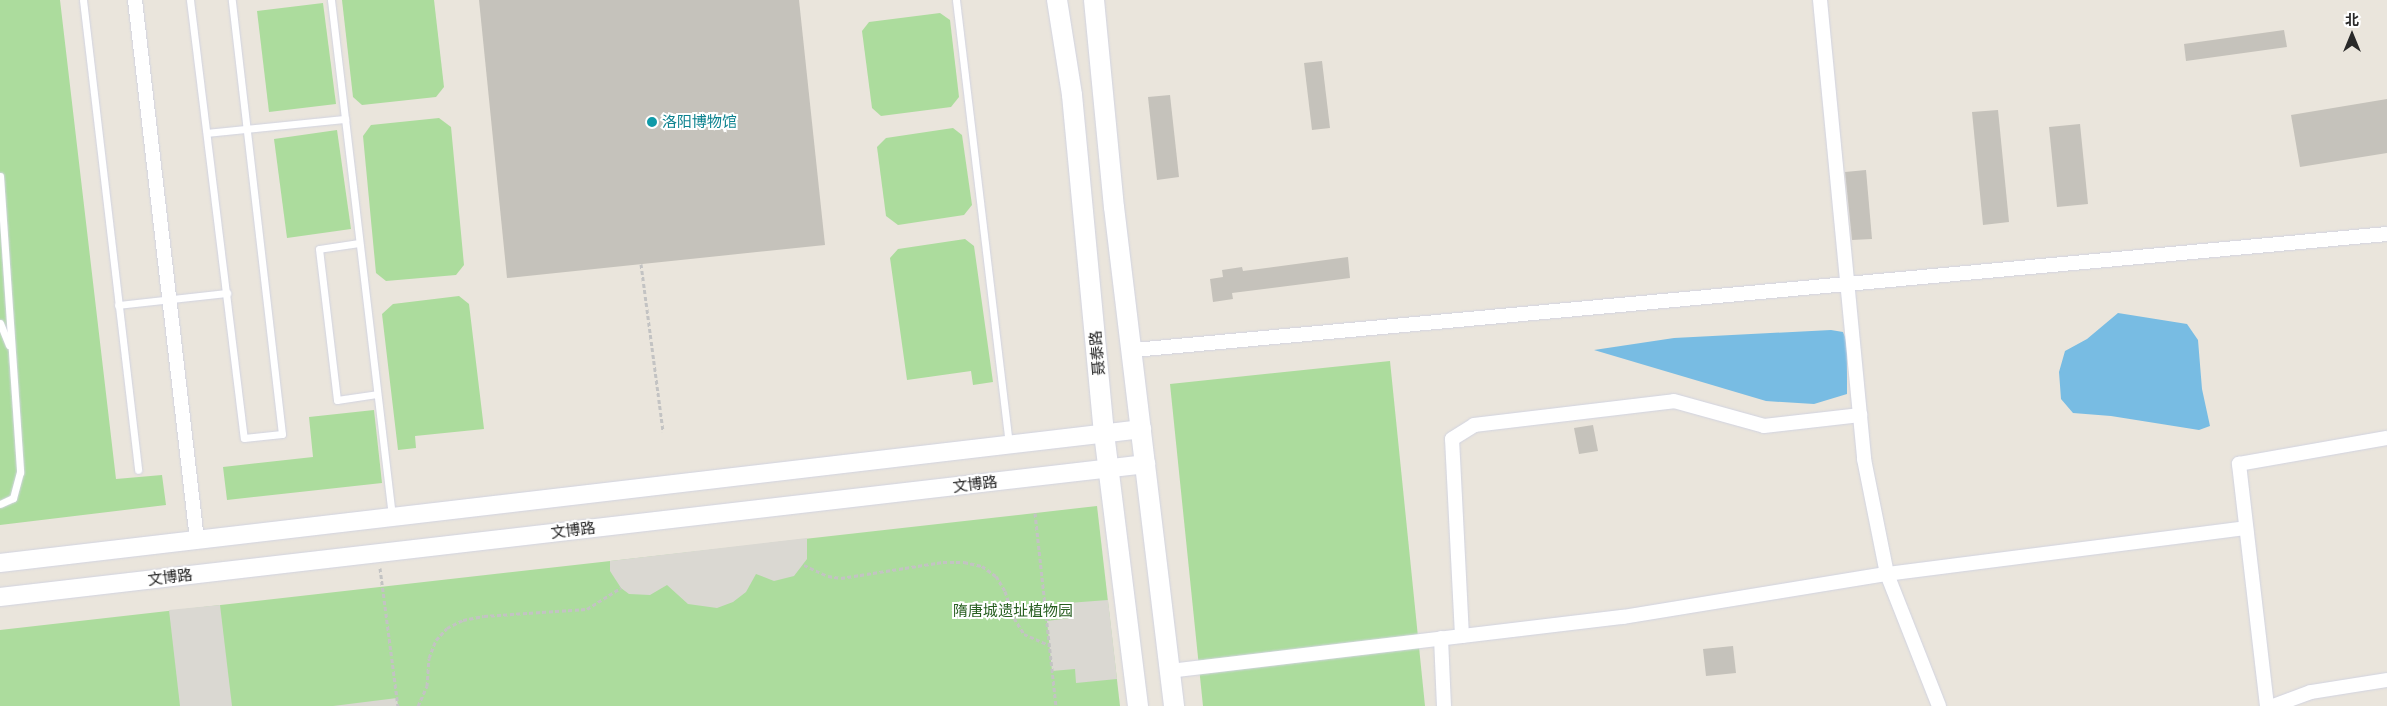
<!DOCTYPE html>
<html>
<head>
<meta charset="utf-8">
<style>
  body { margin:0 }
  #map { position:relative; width:2387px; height:706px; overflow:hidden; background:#eae5dc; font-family:Montserrat,"Noto Sans SC",sans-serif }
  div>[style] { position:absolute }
  .green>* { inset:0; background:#acdc9d }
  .plaza>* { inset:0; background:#dad8d2 }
  .water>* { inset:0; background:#78bce3 }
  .building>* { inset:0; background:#c5c2bb }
  .path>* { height:3px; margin-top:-1.5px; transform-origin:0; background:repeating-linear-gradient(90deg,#c3c3c3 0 4px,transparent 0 6.5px) }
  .roads { filter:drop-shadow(0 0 1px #d1d3e0) drop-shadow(0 0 1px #d1d3e0) }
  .service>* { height:7px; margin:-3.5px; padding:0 3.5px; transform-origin:3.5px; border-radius:3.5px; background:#fff }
  .minor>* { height:14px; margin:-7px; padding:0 7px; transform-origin:7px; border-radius:7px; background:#fff }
  .tertiary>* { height:18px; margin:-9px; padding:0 9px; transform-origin:9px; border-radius:9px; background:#fff }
  .secondary>* { height:20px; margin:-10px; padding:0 10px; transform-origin:10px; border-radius:10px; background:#fff }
  .dots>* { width:14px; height:14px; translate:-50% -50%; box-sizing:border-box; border:2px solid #fff; border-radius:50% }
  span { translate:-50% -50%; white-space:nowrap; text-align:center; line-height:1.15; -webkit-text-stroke:4px #fff; paint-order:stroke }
  .culture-label { font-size:15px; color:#0d838f }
  .left { translate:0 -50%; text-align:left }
  .street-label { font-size:15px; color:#292929 }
  .park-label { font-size:15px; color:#275e20 }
  .north { position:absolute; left:2327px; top:10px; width:50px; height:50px; -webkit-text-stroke:4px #fff; paint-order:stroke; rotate:0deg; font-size:14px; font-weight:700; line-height:20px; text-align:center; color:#292929 }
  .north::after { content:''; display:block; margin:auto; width:18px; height:22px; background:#292929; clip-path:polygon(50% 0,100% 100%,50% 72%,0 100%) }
</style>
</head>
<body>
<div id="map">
  <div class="green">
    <div style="clip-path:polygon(0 0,60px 0,116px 479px,162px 475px,166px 505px,0 525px)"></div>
    <div style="clip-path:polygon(342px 0,434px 0,444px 87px,436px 97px,362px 105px,353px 97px)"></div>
    <div style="clip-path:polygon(323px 3px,336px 104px,269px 112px,257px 11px)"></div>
    <div style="clip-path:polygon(940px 13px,950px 20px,959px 97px,951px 107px,881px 116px,872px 108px,862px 31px,869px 22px)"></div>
    <div style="clip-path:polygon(439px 118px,451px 127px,464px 265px,456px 275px,386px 281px,376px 273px,363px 136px,371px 125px)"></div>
    <div style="clip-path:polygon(953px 128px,962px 135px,972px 205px,964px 215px,898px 225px,886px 216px,877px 147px,886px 138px)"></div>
    <div style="clip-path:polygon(337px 130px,351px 229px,287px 238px,274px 139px)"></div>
    <div style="clip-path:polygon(965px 239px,974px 246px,993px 382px,973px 385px,971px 371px,907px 380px,890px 258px,898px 249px)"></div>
    <div style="clip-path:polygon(459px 296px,469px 304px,484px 429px,415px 436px,416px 448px,398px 450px,382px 314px,393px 304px)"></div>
    <div style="clip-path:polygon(1390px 361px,1425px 706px,1203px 706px,1170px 384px)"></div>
    <div style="clip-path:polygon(374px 410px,382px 483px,227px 500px,223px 467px,313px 457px,309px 417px)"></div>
    <div style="clip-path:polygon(1097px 506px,1120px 706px,0 706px,0 630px)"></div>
  </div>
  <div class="plaza">
    <div style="clip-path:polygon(807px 538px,807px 559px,794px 576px,774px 581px,756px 574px,746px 592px,733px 602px,717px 608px,688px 604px,667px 585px,650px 595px,629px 594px,621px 588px,610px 571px,610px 561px)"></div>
    <div style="clip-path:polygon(1108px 600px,1117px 679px,1076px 683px,1075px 669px,1052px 671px,1047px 621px,1070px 618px,1068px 603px)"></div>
    <div style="clip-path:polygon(220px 605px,232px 706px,180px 706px,169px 610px)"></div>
    <div style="clip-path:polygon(397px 698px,398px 706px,333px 706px)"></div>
  </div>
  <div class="water">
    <div style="clip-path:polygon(2118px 313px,2187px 324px,2198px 340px,2202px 389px,2210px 426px,2199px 430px,2111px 416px,2073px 413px,2061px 399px,2059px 372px,2065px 351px,2087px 339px)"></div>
    <div style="clip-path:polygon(1831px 330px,1843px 332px,1847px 342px,1847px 394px,1814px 404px,1766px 401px,1594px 350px,1674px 338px)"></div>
  </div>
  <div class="building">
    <div style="clip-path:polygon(479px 0,799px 0,825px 245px,507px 278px)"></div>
    <div style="clip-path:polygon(2284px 30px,2287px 47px,2186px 61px,2184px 44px)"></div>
    <div style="clip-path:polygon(1322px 61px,1330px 128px,1312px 130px,1304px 63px)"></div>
    <div style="clip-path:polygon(1170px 95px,1179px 177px,1157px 180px,1148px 97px)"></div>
    <div style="clip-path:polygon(2387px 99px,2387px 153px,2300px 167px,2291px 115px)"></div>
    <div style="clip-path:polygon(1998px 110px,2009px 222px,1983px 225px,1972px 112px)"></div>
    <div style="clip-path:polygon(2080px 124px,2088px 204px,2057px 207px,2049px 127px)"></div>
    <div style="clip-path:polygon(1866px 170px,1872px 239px,1852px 240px,1845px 172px)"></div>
    <div style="clip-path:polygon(1348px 257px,1350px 278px,1232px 293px,1233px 299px,1213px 302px,1210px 279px,1223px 277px,1222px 270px,1242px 267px,1243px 271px)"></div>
    <div style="clip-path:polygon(1593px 425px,1598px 451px,1579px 454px,1574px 428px)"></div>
    <div style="clip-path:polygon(1733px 646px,1736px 673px,1706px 676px,1703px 649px)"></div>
  </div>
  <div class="path">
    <div style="left:641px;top:264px;width:169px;rotate:82.5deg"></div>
    <div style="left:1035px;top:513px;width:194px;rotate:83.8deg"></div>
    <div style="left:804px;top:565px;width:26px;rotate:25deg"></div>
    <div style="left:828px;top:576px;width:13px;rotate:9deg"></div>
    <div style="left:841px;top:578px;width:103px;rotate:-8.9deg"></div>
    <div style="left:943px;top:562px;width:21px"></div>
    <div style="left:964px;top:562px;width:18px;rotate:13deg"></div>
    <div style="left:982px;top:566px;width:17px;rotate:36deg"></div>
    <div style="left:996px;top:576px;width:17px;rotate:59deg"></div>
    <div style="left:1005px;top:591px;width:28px;rotate:72deg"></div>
    <div style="left:1014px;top:618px;width:19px;rotate:58deg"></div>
    <div style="left:1024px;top:634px;width:27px;rotate:24deg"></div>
    <div style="left:380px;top:568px;width:139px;rotate:82.6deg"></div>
    <div style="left:418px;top:706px;width:22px;rotate:-66deg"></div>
    <div style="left:427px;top:686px;width:28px;rotate:-86deg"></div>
    <div style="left:429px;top:658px;width:19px;rotate:-69deg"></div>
    <div style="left:436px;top:640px;width:16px;rotate:-47deg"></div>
    <div style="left:447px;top:628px;width:18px;rotate:-27deg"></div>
    <div style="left:463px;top:620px;width:21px;rotate:-11deg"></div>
    <div style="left:484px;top:616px;width:103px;rotate:-3.9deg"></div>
    <div style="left:587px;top:609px;width:40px;rotate:-32deg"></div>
  </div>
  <div class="roads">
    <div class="service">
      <div style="left:83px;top:0;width:473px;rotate:83.3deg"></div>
      <div style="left:190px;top:0;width:441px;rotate:83deg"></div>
      <div style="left:244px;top:438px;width:38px;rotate:-6deg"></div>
      <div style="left:282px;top:434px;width:437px;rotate:-96.6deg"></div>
      <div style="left:331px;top:0;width:520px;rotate:83.26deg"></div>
      <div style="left:956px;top:0;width:446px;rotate:83.2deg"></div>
      <div style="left:207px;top:133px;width:139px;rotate:-5.8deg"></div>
      <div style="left:0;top:176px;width:297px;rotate:86.1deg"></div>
      <div style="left:20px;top:472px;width:27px;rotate:105deg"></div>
      <div style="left:13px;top:498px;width:14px;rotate:155deg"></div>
      <div style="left:359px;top:243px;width:40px;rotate:171.5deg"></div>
      <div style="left:319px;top:249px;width:152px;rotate:83.2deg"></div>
      <div style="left:337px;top:400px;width:40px;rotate:-8.5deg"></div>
      <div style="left:118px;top:305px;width:110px;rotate:-6.3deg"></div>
      <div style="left:0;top:323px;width:24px;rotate:68deg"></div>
    </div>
    <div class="minor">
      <div style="left:135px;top:0;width:544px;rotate:83.45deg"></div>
      <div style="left:1820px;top:0;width:461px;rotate:84.5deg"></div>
      <div style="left:1864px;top:459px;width:117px;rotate:78.7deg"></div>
      <div style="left:1887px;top:574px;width:142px;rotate:68.5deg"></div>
      <div style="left:1134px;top:350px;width:1258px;rotate:-5.29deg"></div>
      <div style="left:1462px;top:636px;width:197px;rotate:-92.9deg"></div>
      <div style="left:1452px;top:439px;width:26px;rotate:-32deg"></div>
      <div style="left:1474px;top:425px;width:201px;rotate:-6.8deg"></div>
      <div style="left:1674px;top:401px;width:93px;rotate:15.5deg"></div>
      <div style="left:1764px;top:426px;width:97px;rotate:-6.5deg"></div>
      <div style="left:1441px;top:638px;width:68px;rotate:87.5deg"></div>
      <div style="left:1169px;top:671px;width:457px;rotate:-6.8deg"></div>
      <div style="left:1623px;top:617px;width:267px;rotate:-9.3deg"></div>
      <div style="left:1887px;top:574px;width:362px;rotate:-7.3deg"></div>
      <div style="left:2267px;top:706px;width:244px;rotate:-96.6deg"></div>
      <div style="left:2239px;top:464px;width:150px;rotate:-10deg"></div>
      <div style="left:2273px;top:706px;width:40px;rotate:-20.2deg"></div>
      <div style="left:2311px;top:692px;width:77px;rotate:-9deg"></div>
    </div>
    <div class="tertiary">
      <div style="left:0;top:563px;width:1150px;rotate:-6.69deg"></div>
      <div style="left:0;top:597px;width:1154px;rotate:-6.62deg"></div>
    </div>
    <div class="secondary">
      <div style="left:1057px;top:0;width:96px;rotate:81deg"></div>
      <div style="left:1072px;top:95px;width:340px;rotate:84.6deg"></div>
      <div style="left:1104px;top:433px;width:275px;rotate:82.9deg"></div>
      <div style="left:1094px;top:0;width:208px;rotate:84.5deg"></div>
      <div style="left:1114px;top:207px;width:503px;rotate:83.14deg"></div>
    </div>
  </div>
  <div class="dots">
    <div style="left:652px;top:122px;background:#0f9aa8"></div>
  </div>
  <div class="culture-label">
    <span class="left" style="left:662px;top:122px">洛阳博物馆</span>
  </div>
  <div class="street-label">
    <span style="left:1097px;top:353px;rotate:-95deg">聂泰路</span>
    <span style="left:975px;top:484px;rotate:-7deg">文博路</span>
    <span style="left:573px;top:530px;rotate:-7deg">文博路</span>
    <span style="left:170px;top:577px;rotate:-7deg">文博路</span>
  </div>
  <div class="park-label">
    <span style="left:1013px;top:611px">隋唐城遗址植物园</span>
  </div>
  <div class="north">北</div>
</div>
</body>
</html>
